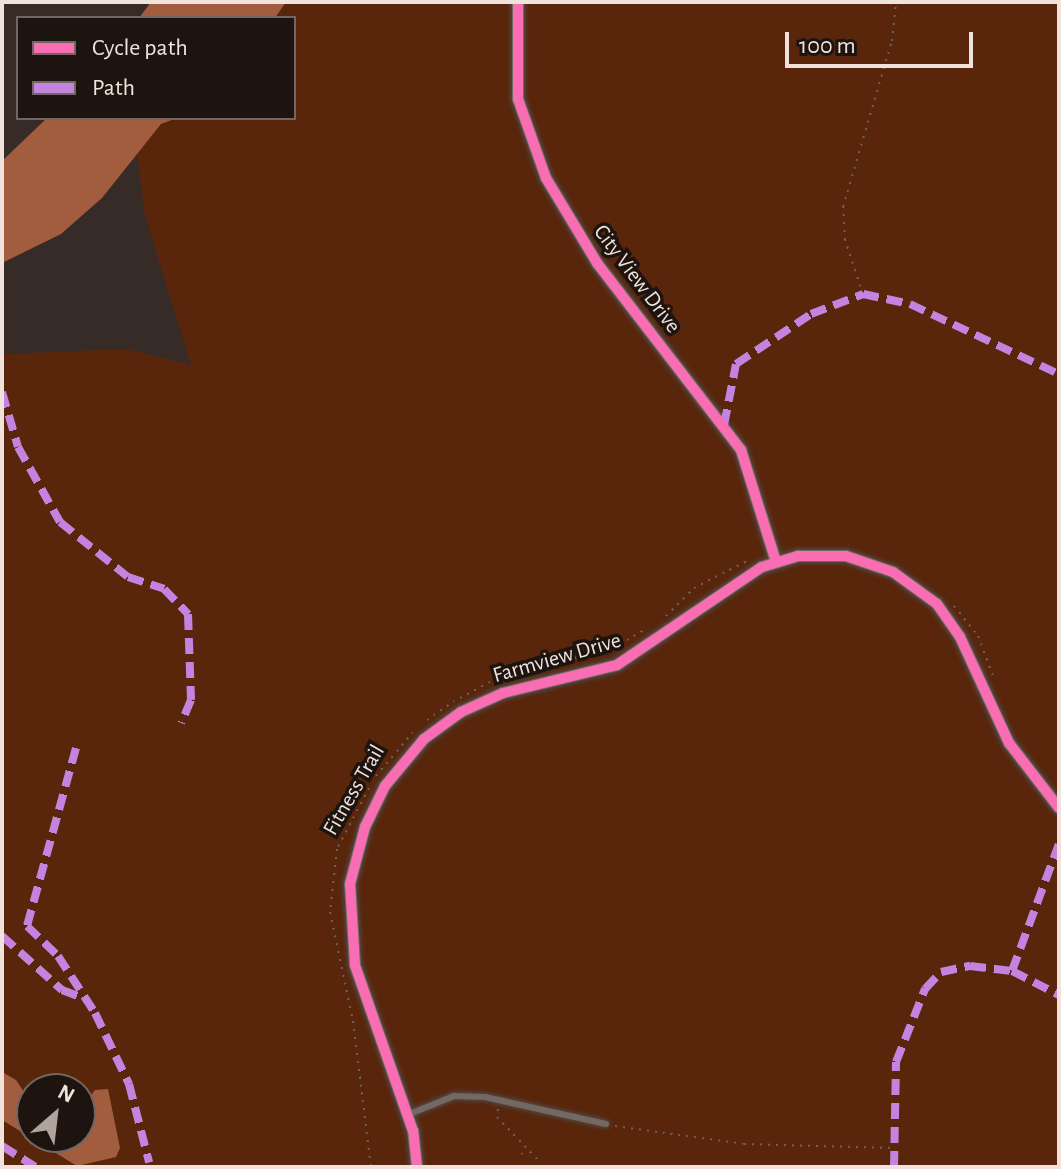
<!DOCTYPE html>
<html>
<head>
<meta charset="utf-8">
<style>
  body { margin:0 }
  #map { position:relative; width:1061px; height:1169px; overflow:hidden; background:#362b26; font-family:"Alegreya Sans",sans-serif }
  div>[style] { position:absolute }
  .green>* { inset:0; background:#59260c }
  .water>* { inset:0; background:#a25c3e }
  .path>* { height:2px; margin-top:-1px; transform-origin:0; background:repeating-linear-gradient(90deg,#6c615d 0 2px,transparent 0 8px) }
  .roads { filter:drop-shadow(0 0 2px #524945) drop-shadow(0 0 2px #524945) }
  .service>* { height:6px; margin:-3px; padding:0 3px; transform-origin:3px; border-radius:3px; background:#746863 }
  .minor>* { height:12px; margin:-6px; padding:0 6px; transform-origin:6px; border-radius:6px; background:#746863 }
  .quiet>* { height:8px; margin-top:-4px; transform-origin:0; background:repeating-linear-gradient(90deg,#c483df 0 16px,transparent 0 24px) }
  .cycleway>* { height:10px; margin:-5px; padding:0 5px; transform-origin:5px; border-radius:5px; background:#f96db3 }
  span { translate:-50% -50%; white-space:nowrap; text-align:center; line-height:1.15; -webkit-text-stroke:7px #1d1410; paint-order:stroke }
  .street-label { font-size:22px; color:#f1e2dc }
  .frame { position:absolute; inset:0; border:4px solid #f1e2dc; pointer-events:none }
  .legend { position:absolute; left:16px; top:16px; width:280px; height:104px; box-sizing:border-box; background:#1d1410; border:2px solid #726662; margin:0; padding:10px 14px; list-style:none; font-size:24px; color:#f1e2dc }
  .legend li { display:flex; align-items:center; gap:16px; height:40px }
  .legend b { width:40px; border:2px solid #726662 }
  .north { position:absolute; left:16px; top:1073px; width:80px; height:80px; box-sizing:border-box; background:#1d1410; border:2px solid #726662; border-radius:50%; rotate:28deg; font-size:22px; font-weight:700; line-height:32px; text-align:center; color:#f1e2dc }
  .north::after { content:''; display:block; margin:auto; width:28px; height:36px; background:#b0a29c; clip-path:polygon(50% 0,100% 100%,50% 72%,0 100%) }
  .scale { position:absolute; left:785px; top:32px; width:188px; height:36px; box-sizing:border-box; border:4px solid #f1e2dc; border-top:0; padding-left:10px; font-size:24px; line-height:28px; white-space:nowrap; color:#f1e2dc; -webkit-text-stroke:6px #1d1410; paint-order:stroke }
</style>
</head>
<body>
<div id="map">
  <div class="green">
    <div style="clip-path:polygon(evenodd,286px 2px,1059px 2px,1059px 1167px,2px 1167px,2px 354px,126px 349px,191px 365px,145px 216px,137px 153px,161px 124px,177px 118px,294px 118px,294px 18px,275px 18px,286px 2px,32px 1089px,80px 1089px,80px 1137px,32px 1137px,32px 1089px)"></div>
  </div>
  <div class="water">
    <div style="clip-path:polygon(151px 2px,286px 2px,275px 18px,139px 18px)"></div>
    <div style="clip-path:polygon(47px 118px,177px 118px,161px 124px,102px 198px,61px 234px,2px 263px,2px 161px)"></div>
    <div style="clip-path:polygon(2px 1072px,16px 1080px,32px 1104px,32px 1137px,80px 1137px,80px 1109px,95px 1090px,108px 1089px,120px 1148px,116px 1157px,77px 1166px,2px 1120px)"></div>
  </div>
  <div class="path">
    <div style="left:863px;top:294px;width:57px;rotate:-108.4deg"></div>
    <div style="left:845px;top:240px;width:33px;rotate:-93deg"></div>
    <div style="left:843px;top:207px;width:173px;rotate:-73.6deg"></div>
    <div style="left:892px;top:41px;width:39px;rotate:-84deg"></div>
    <div style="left:954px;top:606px;width:38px;rotate:51deg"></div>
    <div style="left:978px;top:636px;width:43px;rotate:69.4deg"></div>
    <div style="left:666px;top:616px;width:40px;rotate:-45deg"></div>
    <div style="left:694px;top:588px;width:62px;rotate:-27deg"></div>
    <div style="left:460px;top:698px;width:42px;rotate:-28.4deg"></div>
    <div style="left:497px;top:678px;width:120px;rotate:-14.5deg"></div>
    <div style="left:613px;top:648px;width:36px;rotate:-30deg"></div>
    <div style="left:427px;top:720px;width:33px;rotate:-35deg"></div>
    <div style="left:376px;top:776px;width:57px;rotate:-49.9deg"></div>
    <div style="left:369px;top:788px;width:69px;rotate:117.7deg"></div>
    <div style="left:337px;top:849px;width:63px;rotate:96.3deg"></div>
    <div style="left:330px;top:912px;width:111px;rotate:78.1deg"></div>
    <div style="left:353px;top:1021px;width:147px;rotate:83deg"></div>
    <div style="left:498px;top:1109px;width:8px;rotate:97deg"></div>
    <div style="left:497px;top:1117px;width:58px;rotate:46.4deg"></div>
    <div style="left:615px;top:1126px;width:130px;rotate:7.9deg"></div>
    <div style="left:744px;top:1144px;width:150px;rotate:1.5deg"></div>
    <div style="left:521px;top:1154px;width:8px;rotate:-30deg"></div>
  </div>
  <div class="roads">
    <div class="service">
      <div style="left:407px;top:1115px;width:51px;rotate:-22deg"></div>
      <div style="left:454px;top:1096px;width:31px;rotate:2deg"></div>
      <div style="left:485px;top:1097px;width:124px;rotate:12.6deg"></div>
    </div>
    <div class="minor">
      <div style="left:518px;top:2px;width:97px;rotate:90deg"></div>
      <div style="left:518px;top:99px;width:84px;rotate:70.5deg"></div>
      <div style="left:546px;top:178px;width:99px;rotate:59deg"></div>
      <div style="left:597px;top:263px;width:236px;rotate:52.4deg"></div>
      <div style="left:741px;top:450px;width:117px;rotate:72.6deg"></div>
      <div style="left:417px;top:1167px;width:36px;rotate:-96deg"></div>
      <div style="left:413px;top:1131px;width:176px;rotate:-109.3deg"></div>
      <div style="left:355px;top:965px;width:81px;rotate:-93.5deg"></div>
      <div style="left:350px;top:884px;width:59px;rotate:-75.3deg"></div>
      <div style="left:365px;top:827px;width:46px;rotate:-64deg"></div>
      <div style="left:385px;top:786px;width:61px;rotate:-50.3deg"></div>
      <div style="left:424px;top:739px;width:46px;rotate:-36.1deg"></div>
      <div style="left:461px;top:712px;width:46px;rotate:-24.3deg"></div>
      <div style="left:503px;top:693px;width:117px;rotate:-13.8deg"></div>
      <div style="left:617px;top:665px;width:175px;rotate:-34.1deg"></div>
      <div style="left:762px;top:567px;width:38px;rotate:-17deg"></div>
      <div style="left:798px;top:556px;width:48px"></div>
      <div style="left:846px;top:556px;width:50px;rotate:18.8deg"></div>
      <div style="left:893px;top:572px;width:54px;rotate:36deg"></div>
      <div style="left:937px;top:604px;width:40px;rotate:55.1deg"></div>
      <div style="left:960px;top:637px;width:117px;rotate:65.2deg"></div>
      <div style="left:1009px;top:743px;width:82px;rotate:52.4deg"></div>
    </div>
  </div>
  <div class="quiet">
    <div style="left:2px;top:392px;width:57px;rotate:73.8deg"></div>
    <div style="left:18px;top:447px;width:86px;rotate:60.8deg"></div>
    <div style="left:60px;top:522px;width:87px;rotate:39deg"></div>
    <div style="left:128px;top:577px;width:38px;rotate:18deg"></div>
    <div style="left:164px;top:589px;width:35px;rotate:46deg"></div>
    <div style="left:188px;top:614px;width:86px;rotate:88deg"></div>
    <div style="left:191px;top:700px;width:25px;rotate:113deg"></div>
    <div style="left:724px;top:425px;width:62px;rotate:-78.9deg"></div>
    <div style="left:736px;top:364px;width:90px;rotate:-33.7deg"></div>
    <div style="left:811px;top:314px;width:56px;rotate:-21deg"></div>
    <div style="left:863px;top:294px;width:48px;rotate:12deg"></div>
    <div style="left:910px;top:304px;width:165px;rotate:25.2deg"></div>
    <div style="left:76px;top:748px;width:185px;rotate:105.4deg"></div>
    <div style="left:27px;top:926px;width:43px;rotate:44.1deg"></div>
    <div style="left:58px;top:956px;width:68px;rotate:57deg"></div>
    <div style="left:95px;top:1013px;width:79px;rotate:64.4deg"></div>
    <div style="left:129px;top:1084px;width:81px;rotate:75.6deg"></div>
    <div style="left:2px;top:936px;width:81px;rotate:42deg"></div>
    <div style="left:62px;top:990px;width:26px;rotate:21deg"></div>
    <div style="left:1012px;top:971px;width:135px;rotate:-69.7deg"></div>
    <div style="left:2px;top:1146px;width:39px;rotate:32deg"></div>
    <div style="left:894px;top:1167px;width:105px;rotate:-88.9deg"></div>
    <div style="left:896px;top:1062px;width:79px;rotate:-68.3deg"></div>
    <div style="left:925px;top:989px;width:23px;rotate:-47deg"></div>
    <div style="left:941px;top:972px;width:30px;rotate:-12deg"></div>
    <div style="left:970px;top:966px;width:42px;rotate:6.8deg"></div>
    <div style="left:1012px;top:971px;width:53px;rotate:27.1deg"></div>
  </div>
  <div class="cycleway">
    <div style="left:518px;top:2px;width:97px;rotate:90deg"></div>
    <div style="left:518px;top:99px;width:84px;rotate:70.5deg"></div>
    <div style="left:546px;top:178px;width:99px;rotate:59deg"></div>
    <div style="left:597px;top:263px;width:236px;rotate:52.4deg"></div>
    <div style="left:741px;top:450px;width:117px;rotate:72.6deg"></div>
    <div style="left:417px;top:1167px;width:36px;rotate:-96deg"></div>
    <div style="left:413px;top:1131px;width:176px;rotate:-109.3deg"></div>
    <div style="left:355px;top:965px;width:81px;rotate:-93.5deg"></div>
    <div style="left:350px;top:884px;width:59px;rotate:-75.3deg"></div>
    <div style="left:365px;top:827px;width:46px;rotate:-64deg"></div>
    <div style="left:385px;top:786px;width:61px;rotate:-50.3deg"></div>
    <div style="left:424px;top:739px;width:46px;rotate:-36.1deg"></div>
    <div style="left:461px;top:712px;width:46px;rotate:-24.3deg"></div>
    <div style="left:503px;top:693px;width:117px;rotate:-13.8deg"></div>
    <div style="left:617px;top:665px;width:175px;rotate:-34.1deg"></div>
    <div style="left:762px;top:567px;width:38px;rotate:-17deg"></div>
    <div style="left:798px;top:556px;width:48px"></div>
    <div style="left:846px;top:556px;width:50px;rotate:18.8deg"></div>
    <div style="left:893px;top:572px;width:54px;rotate:36deg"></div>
    <div style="left:937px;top:604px;width:40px;rotate:55.1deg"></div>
    <div style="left:960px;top:637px;width:117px;rotate:65.2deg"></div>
    <div style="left:1009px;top:743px;width:82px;rotate:52.4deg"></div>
  </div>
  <div class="street-label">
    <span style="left:637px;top:279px;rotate:53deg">City View Drive</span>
    <span style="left:557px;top:658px;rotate:-16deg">Farmview Drive</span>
    <span style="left:354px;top:790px;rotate:-60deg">Fitness Trail</span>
  </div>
  <div class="frame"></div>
  <ul class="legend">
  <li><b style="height:10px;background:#f96db3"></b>Cycle path</li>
  <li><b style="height:10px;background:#c483df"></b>Path</li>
  </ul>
  <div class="north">N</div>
  <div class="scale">100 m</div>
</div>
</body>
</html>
